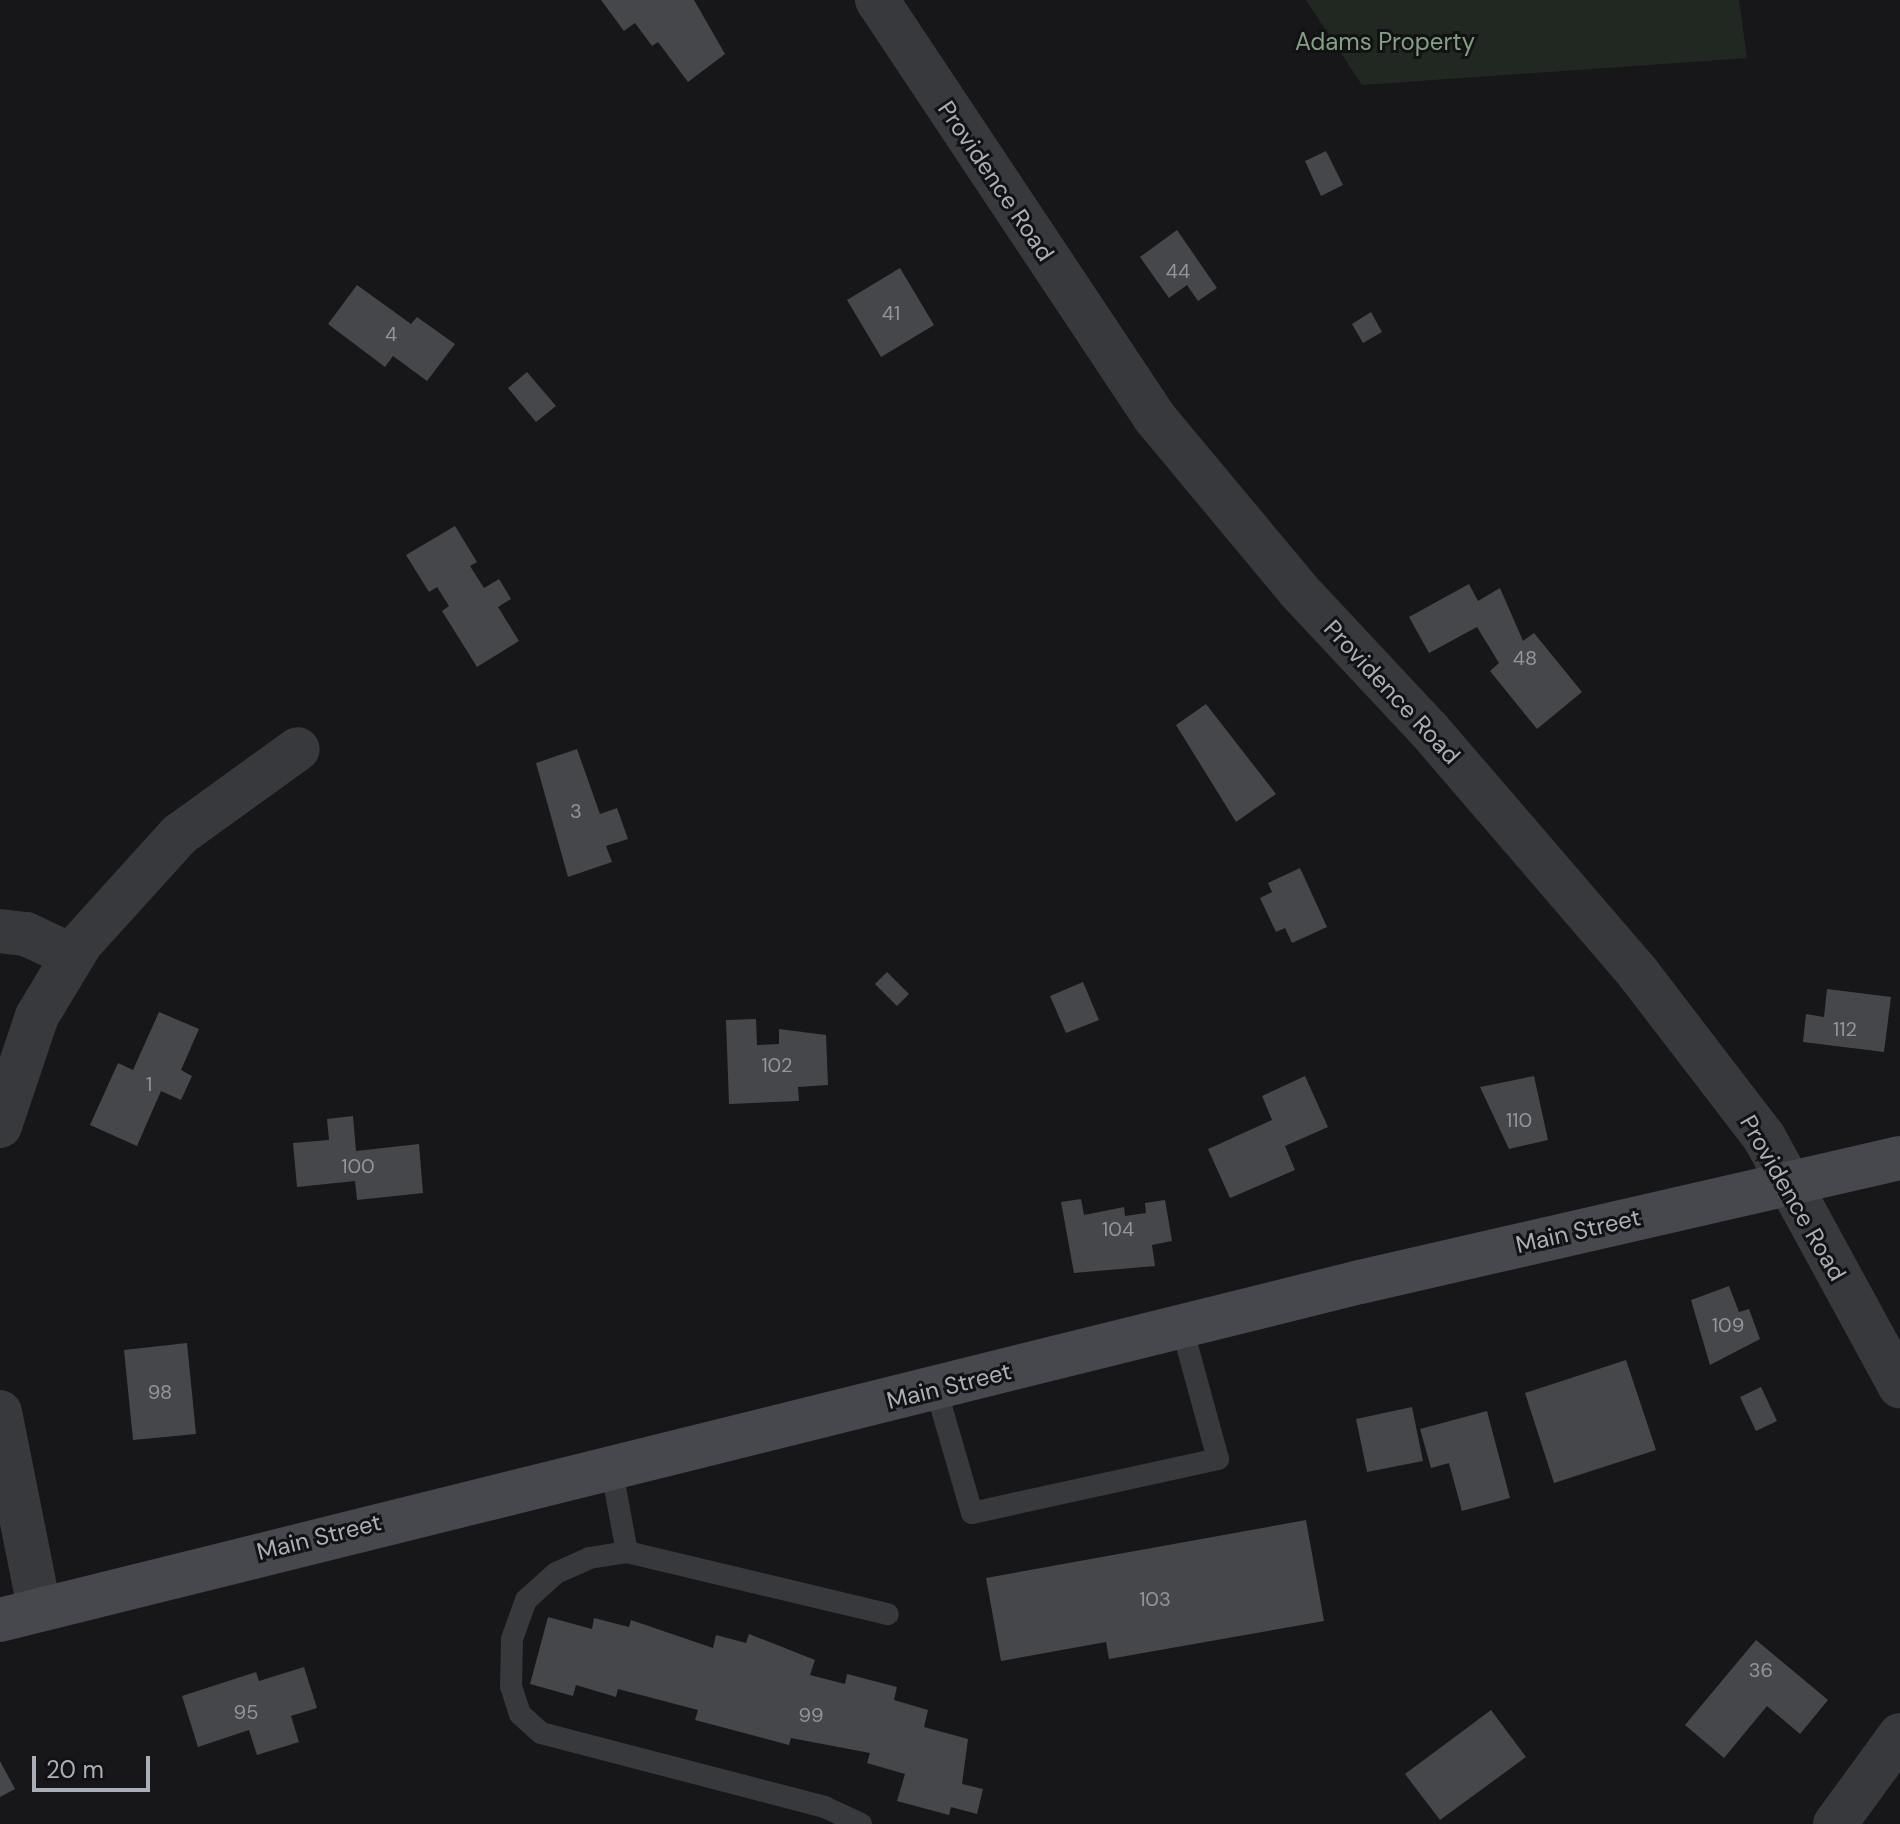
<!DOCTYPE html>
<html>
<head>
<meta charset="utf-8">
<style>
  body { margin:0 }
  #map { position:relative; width:1900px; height:1824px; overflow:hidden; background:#171719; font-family:"DM Sans",sans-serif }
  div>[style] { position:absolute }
  .green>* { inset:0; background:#212822 }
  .building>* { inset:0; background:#46474b }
  .lane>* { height:22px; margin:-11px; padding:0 11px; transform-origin:11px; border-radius:11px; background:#38393d }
  .street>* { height:44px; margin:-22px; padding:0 22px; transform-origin:22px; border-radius:22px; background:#38393d }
  .secondary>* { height:44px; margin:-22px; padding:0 22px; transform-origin:22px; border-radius:22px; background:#47484d }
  span { translate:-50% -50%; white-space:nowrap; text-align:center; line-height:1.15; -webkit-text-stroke:6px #121214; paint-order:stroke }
  .number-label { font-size:20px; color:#91959c }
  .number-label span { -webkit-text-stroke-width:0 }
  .park-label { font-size:24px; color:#83a084 }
  .street-label { font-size:24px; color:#aaafb7 }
  .scale { position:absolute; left:32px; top:1756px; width:118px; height:36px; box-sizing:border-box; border:4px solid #aaafb7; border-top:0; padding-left:10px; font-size:24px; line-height:28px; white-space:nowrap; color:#aaafb7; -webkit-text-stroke:6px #121214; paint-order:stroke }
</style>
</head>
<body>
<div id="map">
  <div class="green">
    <div style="clip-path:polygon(1306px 0,1739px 0,1747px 58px,1362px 85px)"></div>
  </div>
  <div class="building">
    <div style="clip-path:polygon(601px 0,694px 0,725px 54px,688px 82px,658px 42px,652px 46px,635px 23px,624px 31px)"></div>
    <div style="clip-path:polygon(1326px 151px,1343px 185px,1321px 196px,1305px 161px)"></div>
    <div style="clip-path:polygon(1177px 230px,1217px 288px,1198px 301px,1187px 285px,1169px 298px,1140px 257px)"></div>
    <div style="clip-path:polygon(900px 268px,934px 325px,881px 357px,847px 300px)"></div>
    <div style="clip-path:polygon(357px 285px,411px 324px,417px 317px,455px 344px,427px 381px,393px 356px,385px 367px,328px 324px)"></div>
    <div style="clip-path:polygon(1371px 312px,1382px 332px,1363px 343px,1352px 324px)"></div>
    <div style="clip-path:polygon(527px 372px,556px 406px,536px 422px,508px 388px)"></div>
    <div style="clip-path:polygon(455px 526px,477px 562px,470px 566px,484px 588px,499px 579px,511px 599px,498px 607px,519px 641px,477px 667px,442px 611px,449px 606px,437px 587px,429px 592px,406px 555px)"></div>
    <div style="clip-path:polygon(1469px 584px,1478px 601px,1500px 588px,1523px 641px,1534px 633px,1582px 692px,1537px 729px,1490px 671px,1499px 663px,1477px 627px,1429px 653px,1409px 617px)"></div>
    <div style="clip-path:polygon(1206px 704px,1276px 794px,1236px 822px,1176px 725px)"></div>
    <div style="clip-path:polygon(577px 749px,600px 814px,617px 808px,628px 839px,606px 846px,612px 862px,568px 877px,536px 763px)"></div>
    <div style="clip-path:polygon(1300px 868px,1327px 927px,1292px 943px,1285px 928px,1276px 932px,1260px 898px,1272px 892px,1268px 883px)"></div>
    <div style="clip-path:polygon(887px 972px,909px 994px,897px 1006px,875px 984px)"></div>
    <div style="clip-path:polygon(1083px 982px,1099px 1020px,1066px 1033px,1050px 996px)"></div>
    <div style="clip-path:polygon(1827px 989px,1891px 997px,1884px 1052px,1803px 1042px,1806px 1014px,1824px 1017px)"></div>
    <div style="clip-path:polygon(159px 1012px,199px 1029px,181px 1070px,192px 1076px,181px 1100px,161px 1091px,137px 1146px,90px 1125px,118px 1063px,133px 1070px)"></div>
    <div style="clip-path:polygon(756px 1019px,757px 1045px,779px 1044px,779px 1029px,826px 1035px,828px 1085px,798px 1087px,799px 1101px,729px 1104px,726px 1020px)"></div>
    <div style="clip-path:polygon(1305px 1076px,1328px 1127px,1285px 1146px,1295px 1170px,1230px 1198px,1208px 1149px,1272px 1120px,1262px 1096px)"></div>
    <div style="clip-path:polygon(1534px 1076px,1548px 1140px,1509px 1149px,1480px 1087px)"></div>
    <div style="clip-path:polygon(353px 1116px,356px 1151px,419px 1144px,423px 1193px,357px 1200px,355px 1181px,297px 1187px,293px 1143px,329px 1140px,327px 1119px)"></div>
    <div style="clip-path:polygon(1081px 1199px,1084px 1215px,1124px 1207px,1125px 1216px,1146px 1213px,1145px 1203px,1165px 1200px,1172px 1241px,1152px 1245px,1155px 1266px,1074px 1273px,1061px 1202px)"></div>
    <div style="clip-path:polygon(1729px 1286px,1739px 1312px,1749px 1309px,1760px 1339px,1710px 1365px,1691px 1300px)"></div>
    <div style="clip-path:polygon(187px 1343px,196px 1434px,133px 1440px,124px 1350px)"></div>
    <div style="clip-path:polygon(1626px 1360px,1656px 1450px,1554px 1483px,1525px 1393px)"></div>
    <div style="clip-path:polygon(1761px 1387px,1777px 1421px,1756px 1431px,1740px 1397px)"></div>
    <div style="clip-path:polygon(1412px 1407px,1423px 1461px,1367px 1472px,1356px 1419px)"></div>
    <div style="clip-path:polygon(1487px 1411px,1510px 1498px,1462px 1511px,1449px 1463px,1431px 1468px,1420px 1429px)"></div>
    <div style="clip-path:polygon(1306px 1520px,1324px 1621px,1109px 1659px,1106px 1642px,1001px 1661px,986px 1578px)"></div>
    <div style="clip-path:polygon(548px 1617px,592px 1629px,594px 1618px,629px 1627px,631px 1620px,713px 1648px,716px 1635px,746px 1643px,749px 1634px,815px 1660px,810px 1675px,845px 1684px,847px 1674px,897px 1687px,894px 1700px,928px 1710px,924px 1727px,968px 1739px,962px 1784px,983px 1789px,977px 1814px,951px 1807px,949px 1815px,897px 1801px,905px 1774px,867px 1763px,870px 1753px,791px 1738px,789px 1745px,695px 1720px,698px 1710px,618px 1689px,616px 1697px,576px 1685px,573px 1696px,530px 1684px)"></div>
    <div style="clip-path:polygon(1756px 1640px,1828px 1700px,1800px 1734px,1767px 1706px,1724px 1758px,1685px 1725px)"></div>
    <div style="clip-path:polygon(304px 1667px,317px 1708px,291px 1716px,299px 1742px,257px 1755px,249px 1730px,198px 1747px,182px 1696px,256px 1672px,259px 1681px)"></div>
    <div style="clip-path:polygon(1491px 1710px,1526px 1757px,1440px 1820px,1405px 1774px)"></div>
    <div style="clip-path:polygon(0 1761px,15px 1789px,0 1797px)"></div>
  </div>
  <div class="lane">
    <div style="left:936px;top:1389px;width:129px;rotate:73.8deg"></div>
    <div style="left:972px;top:1513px;width:252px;rotate:-12.4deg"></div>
    <div style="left:1218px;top:1459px;width:137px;rotate:-105.3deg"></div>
    <div style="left:611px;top:1466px;width:87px;rotate:79.5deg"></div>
    <div style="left:861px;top:1824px;width:40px;rotate:-155deg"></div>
    <div style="left:825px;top:1807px;width:293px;rotate:-165.4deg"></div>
    <div style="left:541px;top:1733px;width:28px;rotate:-138deg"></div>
    <div style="left:520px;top:1714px;width:28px;rotate:-108deg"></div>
    <div style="left:511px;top:1687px;width:48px;rotate:-88.8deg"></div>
    <div style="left:512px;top:1639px;width:41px;rotate:-70.3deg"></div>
    <div style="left:526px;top:1600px;width:40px;rotate:-42deg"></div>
    <div style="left:556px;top:1573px;width:36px;rotate:-24deg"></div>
    <div style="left:589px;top:1558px;width:38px;rotate:-9deg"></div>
    <div style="left:627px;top:1552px;width:268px;rotate:13.4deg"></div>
  </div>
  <div class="street">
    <div style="left:877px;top:0;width:502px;rotate:56.37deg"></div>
    <div style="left:1155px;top:418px;width:225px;rotate:50.2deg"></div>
    <div style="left:1299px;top:591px;width:192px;rotate:46.9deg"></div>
    <div style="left:1430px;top:731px;width:319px;rotate:49.3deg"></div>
    <div style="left:1638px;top:973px;width:207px;rotate:52.5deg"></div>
    <div style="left:1764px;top:1137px;width:284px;rotate:61.4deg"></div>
    <div style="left:0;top:931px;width:26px;rotate:7deg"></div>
    <div style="left:26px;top:934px;width:52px;rotate:25.1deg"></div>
    <div style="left:0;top:1126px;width:116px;rotate:-71.4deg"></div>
    <div style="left:37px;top:1016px;width:85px;rotate:-58.9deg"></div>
    <div style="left:81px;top:943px;width:147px;rotate:-47.8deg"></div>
    <div style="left:180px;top:834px;width:145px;rotate:-35.8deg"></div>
    <div style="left:0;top:1412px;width:200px;rotate:78.7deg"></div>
    <div style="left:1835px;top:1824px;width:110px;rotate:-53.9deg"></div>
  </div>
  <div class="secondary">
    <div style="left:0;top:1620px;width:1401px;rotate:-13.96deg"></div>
    <div style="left:1360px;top:1282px;width:554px;rotate:-12.93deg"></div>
  </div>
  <div class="number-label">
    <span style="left:1178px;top:271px">44</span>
    <span style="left:891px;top:313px">41</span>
    <span style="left:391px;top:334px">4</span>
    <span style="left:1525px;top:658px">48</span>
    <span style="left:576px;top:811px">3</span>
    <span style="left:1845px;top:1029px">112</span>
    <span style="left:777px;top:1065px">102</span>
    <span style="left:149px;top:1084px">1</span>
    <span style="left:1519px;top:1120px">110</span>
    <span style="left:358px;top:1166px">100</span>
    <span style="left:1118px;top:1229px">104</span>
    <span style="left:1728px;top:1325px">109</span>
    <span style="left:160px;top:1392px">98</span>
    <span style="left:1155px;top:1599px">103</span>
    <span style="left:1761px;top:1670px">36</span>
    <span style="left:246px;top:1712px">95</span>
    <span style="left:811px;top:1715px">99</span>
  </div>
  <div class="park-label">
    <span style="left:1385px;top:42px">Adams Property</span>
  </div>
  <div class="street-label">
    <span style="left:996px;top:181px;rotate:56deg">Providence Road</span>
    <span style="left:1392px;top:692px;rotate:47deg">Providence Road</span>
    <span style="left:1793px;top:1198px;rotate:60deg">Providence Road</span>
    <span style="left:1578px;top:1231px;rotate:-13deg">Main Street</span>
    <span style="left:949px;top:1386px;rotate:-14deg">Main Street</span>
    <span style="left:319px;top:1537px;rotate:-14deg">Main Street</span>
  </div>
  <div class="scale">20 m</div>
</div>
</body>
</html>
